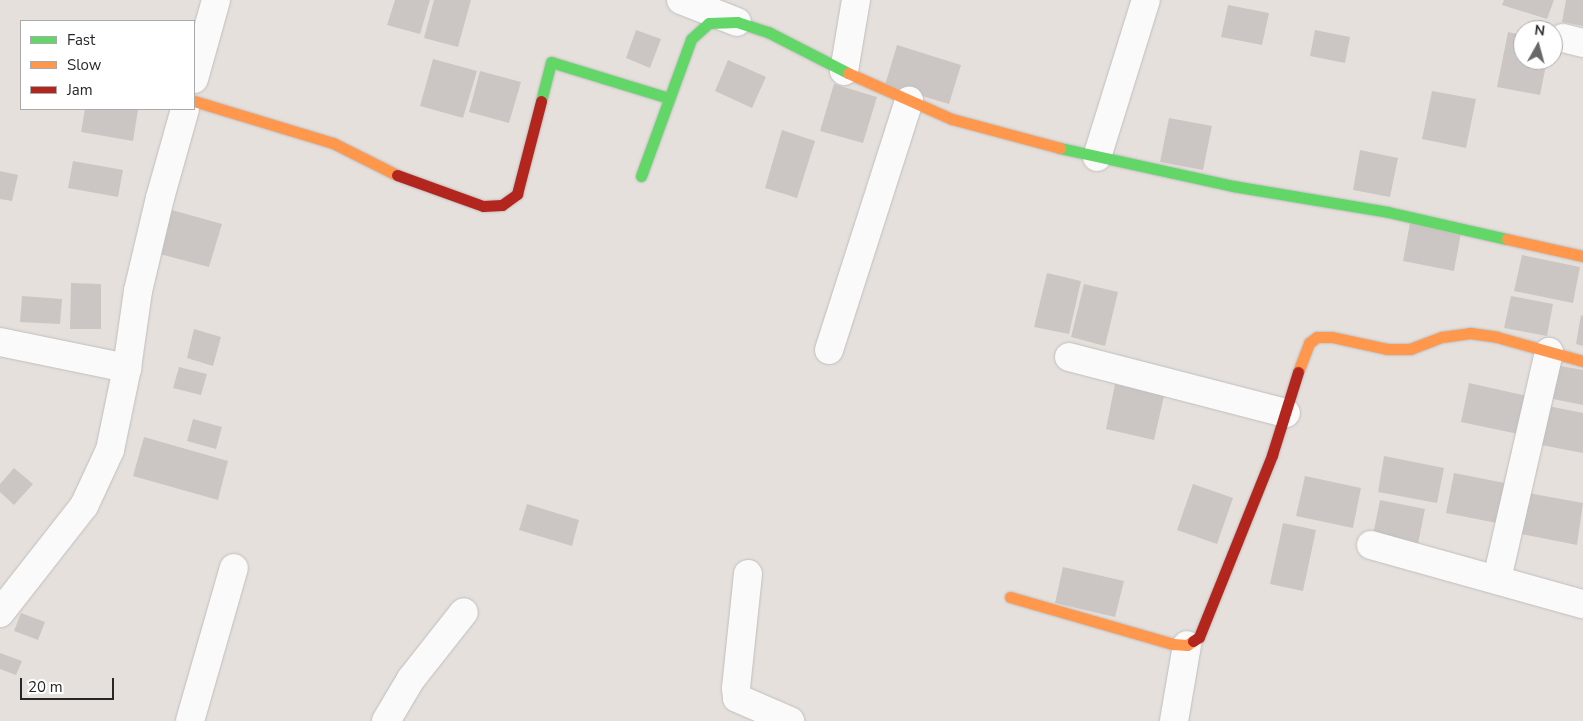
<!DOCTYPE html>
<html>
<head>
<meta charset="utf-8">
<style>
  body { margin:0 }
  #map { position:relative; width:1583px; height:721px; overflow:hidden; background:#e6e0dc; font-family:"Nunito Sans",sans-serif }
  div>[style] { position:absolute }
  .building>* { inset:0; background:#cbc6c3 }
  .roads { filter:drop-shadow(0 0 1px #bfbebe) drop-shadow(0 0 1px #bfbebe) }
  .street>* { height:28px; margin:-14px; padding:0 14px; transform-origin:14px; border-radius:14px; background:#fbfafa }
  .fast>* { height:11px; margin:-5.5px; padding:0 5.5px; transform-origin:5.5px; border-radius:5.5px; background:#63d668 }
  .slow>* { height:11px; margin:-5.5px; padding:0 5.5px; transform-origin:5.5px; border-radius:5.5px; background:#ff974d }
  .jam>* { height:11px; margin:-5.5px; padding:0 5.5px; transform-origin:5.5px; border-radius:5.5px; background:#b3261e }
  span { translate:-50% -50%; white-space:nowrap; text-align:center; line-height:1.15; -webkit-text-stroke:4px #fff; paint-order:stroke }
  .legend { position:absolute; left:20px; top:20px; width:175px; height:90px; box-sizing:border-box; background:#fff; border:1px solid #a9a9a9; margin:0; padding:6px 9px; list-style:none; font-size:15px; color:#272727 }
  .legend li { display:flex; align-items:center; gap:10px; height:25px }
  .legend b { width:25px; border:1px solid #a9a9a9 }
  .north { position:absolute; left:1513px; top:20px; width:50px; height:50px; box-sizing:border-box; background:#fff; border:1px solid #a9a9a9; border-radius:50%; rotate:7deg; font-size:14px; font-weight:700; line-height:20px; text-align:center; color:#272727 }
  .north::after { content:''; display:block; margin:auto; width:18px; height:22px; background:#6a6866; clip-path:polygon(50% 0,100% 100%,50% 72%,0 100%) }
  .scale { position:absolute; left:20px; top:678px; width:94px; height:22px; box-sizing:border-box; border:2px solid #272727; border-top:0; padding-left:6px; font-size:15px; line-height:18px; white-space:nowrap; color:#272727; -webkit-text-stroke:4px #fff; paint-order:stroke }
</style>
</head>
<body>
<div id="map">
  <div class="building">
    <div style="clip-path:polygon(395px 0,430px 0,420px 34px,387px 25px)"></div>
    <div style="clip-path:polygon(434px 0,471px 0,458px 47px,424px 38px)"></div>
    <div style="clip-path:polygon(1504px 0,1554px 0,1547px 19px,1502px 5px)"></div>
    <div style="clip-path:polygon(1566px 0,1583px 0,1583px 26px,1562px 22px)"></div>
    <div style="clip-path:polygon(1228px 5px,1269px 13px,1262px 45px,1221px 37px)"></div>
    <div style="clip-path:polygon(636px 30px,661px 39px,650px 68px,626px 58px)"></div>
    <div style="clip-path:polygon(1315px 30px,1350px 37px,1345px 63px,1310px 56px)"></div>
    <div style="clip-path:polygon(1508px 32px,1523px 35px,1523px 60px,1547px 60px,1540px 95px,1497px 87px)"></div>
    <div style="clip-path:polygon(897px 45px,961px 65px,949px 104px,885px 85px)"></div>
    <div style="clip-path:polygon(433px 59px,477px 71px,463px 118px,420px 106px)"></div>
    <div style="clip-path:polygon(728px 60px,766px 77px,752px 108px,715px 91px)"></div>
    <div style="clip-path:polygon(480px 71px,521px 82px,509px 123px,469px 112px)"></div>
    <div style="clip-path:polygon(834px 84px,877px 97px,863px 143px,820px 131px)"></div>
    <div style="clip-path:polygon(1432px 91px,1476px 99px,1466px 148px,1422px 139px)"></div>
    <div style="clip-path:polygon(85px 109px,138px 110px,133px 141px,81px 132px)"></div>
    <div style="clip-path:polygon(1169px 118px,1212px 126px,1203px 170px,1160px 162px)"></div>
    <div style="clip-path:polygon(782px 130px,815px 141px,797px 198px,765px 188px)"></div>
    <div style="clip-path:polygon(1360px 150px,1398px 158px,1390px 197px,1353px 190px)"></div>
    <div style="clip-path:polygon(73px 161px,123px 170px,118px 197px,68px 188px)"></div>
    <div style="clip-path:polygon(0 171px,18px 175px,12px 201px,0 199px)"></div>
    <div style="clip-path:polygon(172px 210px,222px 224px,209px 267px,160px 254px)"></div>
    <div style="clip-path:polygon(1410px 223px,1461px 233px,1454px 271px,1403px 261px)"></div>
    <div style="clip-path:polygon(1522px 255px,1580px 267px,1573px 303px,1514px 291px)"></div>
    <div style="clip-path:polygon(1047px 273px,1081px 281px,1069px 334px,1034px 327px)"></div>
    <div style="clip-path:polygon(71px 283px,101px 284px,101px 329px,70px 329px)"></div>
    <div style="clip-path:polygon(1084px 284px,1118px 292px,1105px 346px,1071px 337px)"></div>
    <div style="clip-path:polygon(22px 296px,62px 299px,60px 324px,20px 322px)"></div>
    <div style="clip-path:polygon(1511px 296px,1553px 304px,1547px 336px,1504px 328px)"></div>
    <div style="clip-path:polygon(1581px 315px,1583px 316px,1583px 346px,1576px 344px)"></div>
    <div style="clip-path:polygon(194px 329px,221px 337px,213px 366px,187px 358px)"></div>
    <div style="clip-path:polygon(1555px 365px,1583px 370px,1583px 405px,1548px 398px)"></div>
    <div style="clip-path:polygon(179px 367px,207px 374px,201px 395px,173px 388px)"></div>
    <div style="clip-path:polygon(1469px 383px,1531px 397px,1523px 435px,1461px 422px)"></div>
    <div style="clip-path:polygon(1115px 384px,1164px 396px,1154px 440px,1106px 429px)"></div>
    <div style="clip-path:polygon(1543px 405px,1583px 413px,1583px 453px,1536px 444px)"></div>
    <div style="clip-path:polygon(193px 419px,222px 427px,216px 449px,187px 441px)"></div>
    <div style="clip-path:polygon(144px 437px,228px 461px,218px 500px,133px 476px)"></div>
    <div style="clip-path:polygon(1384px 456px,1444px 468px,1437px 503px,1378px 492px)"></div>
    <div style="clip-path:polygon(14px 468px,33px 484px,14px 505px,0 492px,0 484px)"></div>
    <div style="clip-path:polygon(1454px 473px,1510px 484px,1502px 524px,1446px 513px)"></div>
    <div style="clip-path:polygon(1305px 476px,1361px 488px,1353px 528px,1296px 516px)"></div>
    <div style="clip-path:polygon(1193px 484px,1233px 498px,1217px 544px,1177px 530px)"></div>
    <div style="clip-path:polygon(1523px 492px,1583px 503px,1577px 545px,1516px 533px)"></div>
    <div style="clip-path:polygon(1380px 500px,1425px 509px,1417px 549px,1372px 540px)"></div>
    <div style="clip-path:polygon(527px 504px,579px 520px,572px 546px,519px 530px)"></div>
    <div style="clip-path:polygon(1283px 523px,1316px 530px,1303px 591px,1270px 584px)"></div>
    <div style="clip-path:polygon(1063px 567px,1124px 581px,1115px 617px,1055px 603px)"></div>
    <div style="clip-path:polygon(21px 613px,45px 622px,38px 640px,14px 631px)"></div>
    <div style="clip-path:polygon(0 653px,22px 661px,16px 675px,0 669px)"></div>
  </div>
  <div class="roads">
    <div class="street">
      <div style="left:681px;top:0;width:60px;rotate:21.4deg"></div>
      <div style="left:1563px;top:38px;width:21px;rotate:14deg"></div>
      <div style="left:844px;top:71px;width:72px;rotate:-80.4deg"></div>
      <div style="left:194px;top:79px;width:82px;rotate:-74.4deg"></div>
      <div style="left:1097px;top:157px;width:164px;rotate:-72.7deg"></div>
      <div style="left:0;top:342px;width:130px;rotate:11.6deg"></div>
      <div style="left:829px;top:350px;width:262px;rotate:-72.2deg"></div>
      <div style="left:1069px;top:357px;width:224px;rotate:14.5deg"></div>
      <div style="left:1371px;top:545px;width:220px;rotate:15.6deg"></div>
      <div style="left:748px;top:574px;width:115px;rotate:96deg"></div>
      <div style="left:736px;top:688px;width:10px;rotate:84deg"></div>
      <div style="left:737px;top:698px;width:58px;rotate:23.5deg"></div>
      <div style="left:1497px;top:579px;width:233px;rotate:-77.1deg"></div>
      <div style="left:0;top:613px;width:136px;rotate:-51.9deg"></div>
      <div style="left:84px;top:506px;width:62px;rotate:-65.1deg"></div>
      <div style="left:110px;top:450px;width:84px;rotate:-78.3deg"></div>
      <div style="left:127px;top:368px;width:78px;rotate:-81.9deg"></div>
      <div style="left:138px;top:291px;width:96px;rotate:-76.7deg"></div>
      <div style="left:160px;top:198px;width:92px;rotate:-74.3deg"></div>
      <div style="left:190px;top:721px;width:159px;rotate:-74deg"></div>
      <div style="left:386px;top:721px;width:49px;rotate:-59.2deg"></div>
      <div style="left:411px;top:679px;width:85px;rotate:-51.7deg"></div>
      <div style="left:1174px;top:721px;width:77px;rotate:-80.3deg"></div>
    </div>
    <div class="fast">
      <div style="left:541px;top:101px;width:40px;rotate:-75.6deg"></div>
      <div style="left:551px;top:62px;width:123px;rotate:17deg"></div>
      <div style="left:1060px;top:148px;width:177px;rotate:12.4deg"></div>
      <div style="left:1233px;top:186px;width:157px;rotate:9.5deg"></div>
      <div style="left:1388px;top:212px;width:122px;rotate:12.8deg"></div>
      <div style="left:641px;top:176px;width:146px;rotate:-69.9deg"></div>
      <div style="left:691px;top:39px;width:24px;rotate:-42deg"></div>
      <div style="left:709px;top:23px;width:28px;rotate:-2deg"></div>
      <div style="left:737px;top:22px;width:33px;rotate:18deg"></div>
      <div style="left:768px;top:32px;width:90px;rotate:27.1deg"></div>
    </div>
    <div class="slow">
      <div style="left:848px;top:73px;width:114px;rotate:23.9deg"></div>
      <div style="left:952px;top:119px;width:112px;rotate:15deg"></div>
      <div style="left:194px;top:101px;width:145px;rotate:16.8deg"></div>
      <div style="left:333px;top:143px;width:72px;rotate:26.6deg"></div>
      <div style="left:1507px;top:239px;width:78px;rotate:12.6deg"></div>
      <div style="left:1298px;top:372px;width:31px;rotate:-69deg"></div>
      <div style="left:1309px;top:343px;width:10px;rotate:-37deg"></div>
      <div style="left:1317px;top:337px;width:15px"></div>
      <div style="left:1332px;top:337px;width:56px;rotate:12.3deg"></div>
      <div style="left:1387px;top:349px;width:23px"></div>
      <div style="left:1410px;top:349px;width:34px;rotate:-21deg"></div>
      <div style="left:1442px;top:337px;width:28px;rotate:-8deg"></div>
      <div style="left:1470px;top:333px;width:27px;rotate:8deg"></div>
      <div style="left:1497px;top:337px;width:89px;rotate:15.6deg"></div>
      <div style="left:1010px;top:597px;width:170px;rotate:16.1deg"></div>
      <div style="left:1173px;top:644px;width:14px;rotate:4deg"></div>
      <div style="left:1187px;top:645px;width:7px;rotate:-34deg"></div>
    </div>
    <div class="jam">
      <div style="left:397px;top:175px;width:91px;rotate:19.8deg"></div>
      <div style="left:483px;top:206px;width:19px;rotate:-3deg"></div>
      <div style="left:502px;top:205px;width:19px;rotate:-36deg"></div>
      <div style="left:517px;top:194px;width:96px;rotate:-75.5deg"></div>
      <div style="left:1193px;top:641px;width:7px;rotate:-34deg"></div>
      <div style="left:1199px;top:637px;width:196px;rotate:-68.1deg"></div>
      <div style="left:1272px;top:455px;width:87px;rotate:-72.6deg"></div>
    </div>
  </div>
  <ul class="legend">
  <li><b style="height:6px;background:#63d668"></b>Fast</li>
  <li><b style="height:6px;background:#ff974d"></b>Slow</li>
  <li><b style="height:6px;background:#b3261e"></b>Jam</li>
  </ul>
  <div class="north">N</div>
  <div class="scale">20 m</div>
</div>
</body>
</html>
